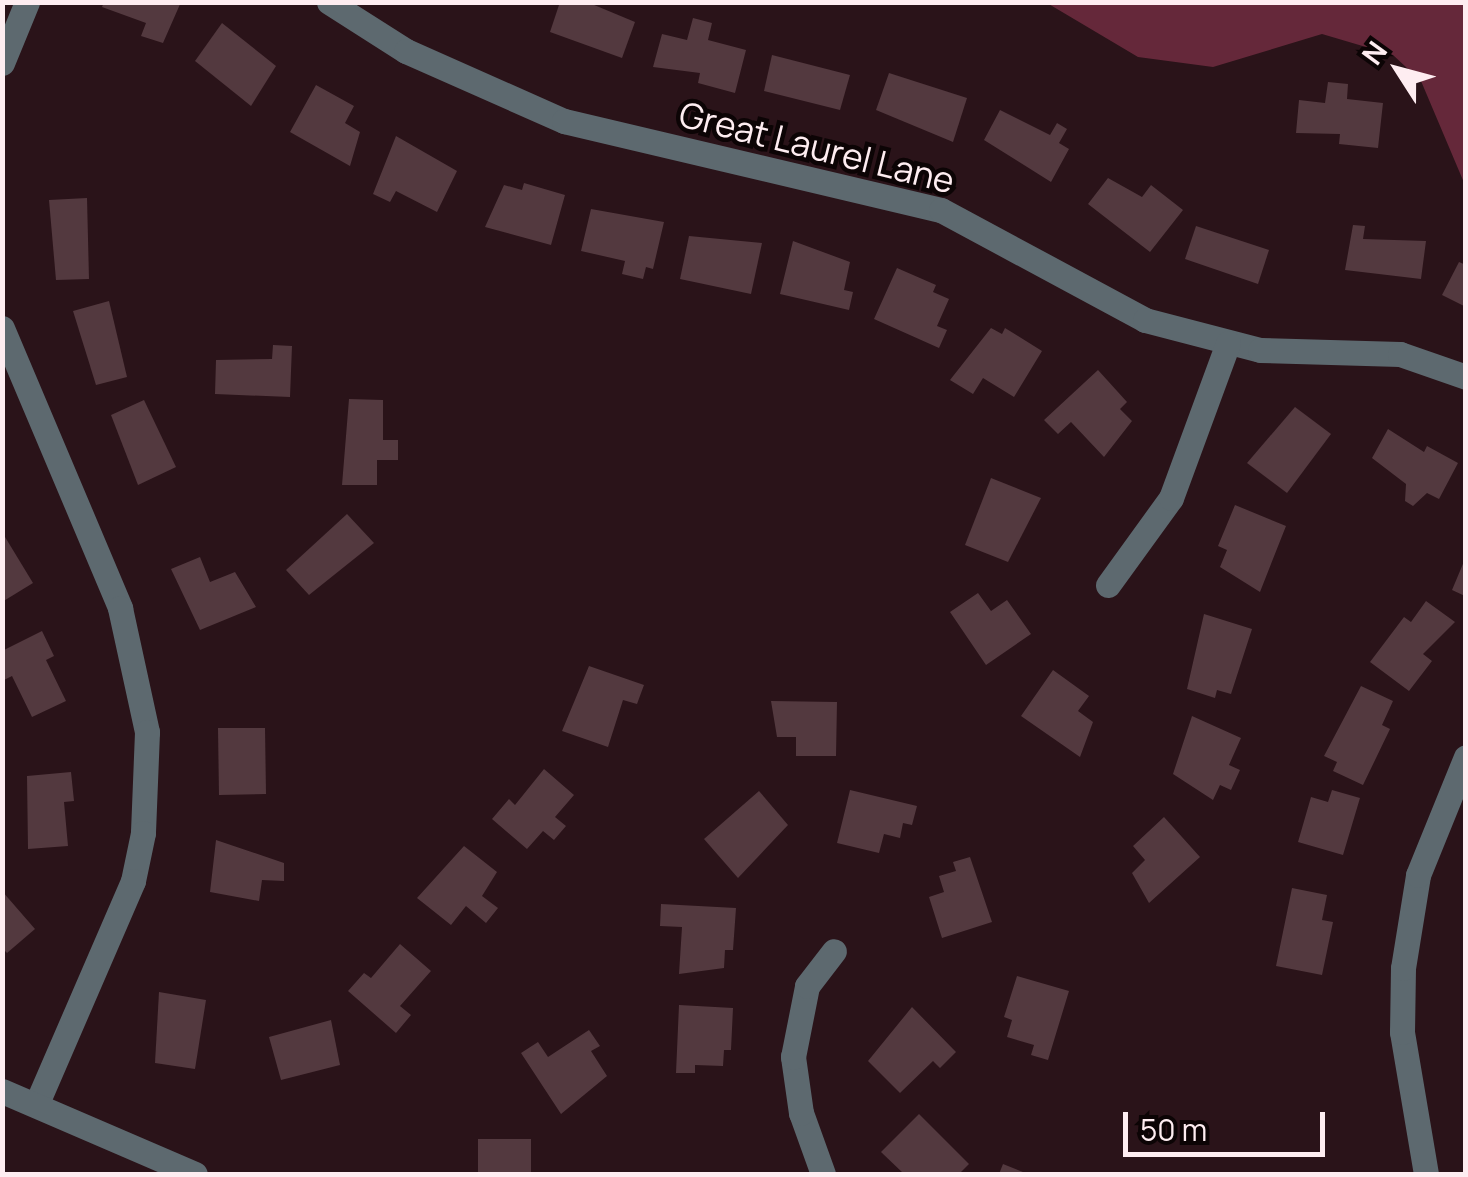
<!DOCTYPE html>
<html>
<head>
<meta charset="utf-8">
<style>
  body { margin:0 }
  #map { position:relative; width:1468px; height:1177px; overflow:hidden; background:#2a1319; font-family:Manrope,sans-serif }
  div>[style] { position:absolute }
  .forest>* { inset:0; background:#65283a }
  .building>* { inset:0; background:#53393f }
  .minor>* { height:25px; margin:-12.5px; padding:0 12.5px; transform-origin:12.5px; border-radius:12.5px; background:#5d696f }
  .tertiary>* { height:25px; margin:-12.5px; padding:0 12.5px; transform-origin:12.5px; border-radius:12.5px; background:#5d696f }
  span { translate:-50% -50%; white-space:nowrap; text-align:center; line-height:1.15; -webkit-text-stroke:9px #0c0405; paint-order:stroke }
  .street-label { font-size:35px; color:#feedf1 }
  .frame { position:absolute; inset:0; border:5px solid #feedf1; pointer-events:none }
  .north { position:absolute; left:1348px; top:20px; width:100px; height:100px; -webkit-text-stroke:8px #0c0405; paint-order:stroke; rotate:306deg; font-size:28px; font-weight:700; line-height:40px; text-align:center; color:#feedf1 }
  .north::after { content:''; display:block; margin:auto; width:35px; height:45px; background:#feedf1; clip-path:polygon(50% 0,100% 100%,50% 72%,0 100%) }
  .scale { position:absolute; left:1123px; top:1112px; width:202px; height:45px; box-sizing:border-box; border:5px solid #feedf1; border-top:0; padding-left:12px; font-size:30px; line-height:35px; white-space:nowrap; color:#feedf1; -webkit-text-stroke:8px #0c0405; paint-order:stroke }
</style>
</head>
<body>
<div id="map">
  <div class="forest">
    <div style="clip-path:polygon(1047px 3px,1465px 3px,1465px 185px,1421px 81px,1393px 55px,1322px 34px,1213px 67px,1138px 57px)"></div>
  </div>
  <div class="building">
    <div style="clip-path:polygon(104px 2px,181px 2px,163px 43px,141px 36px,146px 23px,102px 7px)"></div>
    <div style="clip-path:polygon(560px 2px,587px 2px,635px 22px,622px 58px,550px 32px)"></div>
    <div style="clip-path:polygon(693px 18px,712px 23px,708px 40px,746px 50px,735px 93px,698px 83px,700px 73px,653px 67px,662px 34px,687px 40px)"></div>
    <div style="clip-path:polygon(222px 23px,276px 66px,251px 106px,195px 61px)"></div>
    <div style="clip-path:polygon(772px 55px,850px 75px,840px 110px,764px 91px)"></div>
    <div style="clip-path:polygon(889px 73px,967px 98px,953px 142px,876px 110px)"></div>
    <div style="clip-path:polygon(1328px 82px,1348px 84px,1347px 99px,1383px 103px,1378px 148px,1339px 144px,1340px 134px,1296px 133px,1299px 100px,1325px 103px)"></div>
    <div style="clip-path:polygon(316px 85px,354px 106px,345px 123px,360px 132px,350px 166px,290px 132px)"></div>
    <div style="clip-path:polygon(1000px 110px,1050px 135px,1057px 123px,1067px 129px,1059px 143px,1069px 149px,1051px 182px,984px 140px)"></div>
    <div style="clip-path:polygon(396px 136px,457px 171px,437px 212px,396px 191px,390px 202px,373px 194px)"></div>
    <div style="clip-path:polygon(1108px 178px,1142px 197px,1151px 185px,1183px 210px,1150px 252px,1088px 204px)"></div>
    <div style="clip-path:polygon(524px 183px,565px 195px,551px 245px,485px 227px,504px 185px,522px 190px)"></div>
    <div style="clip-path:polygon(87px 198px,89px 279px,56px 280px,49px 200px)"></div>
    <div style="clip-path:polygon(591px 209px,664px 222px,653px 269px,646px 267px,643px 279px,622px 274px,625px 261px,581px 251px)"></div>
    <div style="clip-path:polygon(1353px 225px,1365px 226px,1363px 239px,1426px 241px,1421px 279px,1345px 270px)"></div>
    <div style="clip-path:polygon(1196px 226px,1269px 250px,1258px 284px,1185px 259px)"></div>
    <div style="clip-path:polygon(689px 236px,762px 243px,751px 294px,680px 279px)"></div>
    <div style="clip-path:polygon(793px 241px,850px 262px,844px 290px,853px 292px,849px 310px,780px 294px)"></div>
    <div style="clip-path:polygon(1459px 262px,1466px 265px,1466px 307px,1442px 295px)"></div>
    <div style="clip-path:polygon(897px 268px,936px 285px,933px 292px,949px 299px,937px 326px,947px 330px,939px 348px,874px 319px)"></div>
    <div style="clip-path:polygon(109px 301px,127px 377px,96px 385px,73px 311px)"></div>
    <div style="clip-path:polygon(991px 328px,1002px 334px,1005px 328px,1042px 351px,1014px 397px,983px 378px,973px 394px,950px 380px)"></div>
    <div style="clip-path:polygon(273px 345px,292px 346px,290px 397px,215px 394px,216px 360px,272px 359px)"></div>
    <div style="clip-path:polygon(1098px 370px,1127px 402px,1120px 409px,1132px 421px,1104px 457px,1071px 422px,1058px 434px,1044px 420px)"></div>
    <div style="clip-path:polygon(349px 399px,383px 400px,383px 440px,398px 440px,398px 460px,377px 460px,377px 485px,342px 485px)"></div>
    <div style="clip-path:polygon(144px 400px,176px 467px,138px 485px,111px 415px)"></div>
    <div style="clip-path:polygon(1295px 407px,1331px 434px,1287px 493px,1247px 463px)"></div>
    <div style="clip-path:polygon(1388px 429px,1424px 452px,1427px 446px,1458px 463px,1439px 499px,1427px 493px,1413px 506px,1405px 501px,1406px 484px,1372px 458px)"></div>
    <div style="clip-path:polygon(991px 478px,1041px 498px,1008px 562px,965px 545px)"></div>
    <div style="clip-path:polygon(1235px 505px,1286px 526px,1260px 592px,1220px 567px,1227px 550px,1218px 546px)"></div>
    <div style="clip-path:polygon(347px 514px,374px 543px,309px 595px,286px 570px)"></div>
    <div style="clip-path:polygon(2px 532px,33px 583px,2px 602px)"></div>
    <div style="clip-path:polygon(200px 557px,210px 582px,235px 572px,256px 607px,200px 630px,171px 569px)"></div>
    <div style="clip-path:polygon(1465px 559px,1466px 559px,1466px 605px,1465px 596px,1452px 590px)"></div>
    <div style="clip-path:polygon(978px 593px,991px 611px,1007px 600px,1031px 634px,986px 665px,950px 612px)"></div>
    <div style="clip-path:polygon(1426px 601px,1455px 622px,1423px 654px,1432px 661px,1409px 691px,1370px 662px,1404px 617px,1411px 622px)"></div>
    <div style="clip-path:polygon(1204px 614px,1252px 629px,1231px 694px,1217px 690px,1215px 698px,1187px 689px)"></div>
    <div style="clip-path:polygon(42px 631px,54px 656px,46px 660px,66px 701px,32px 717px,12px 676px,2px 681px,2px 651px)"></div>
    <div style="clip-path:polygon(589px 666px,644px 685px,637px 704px,623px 700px,608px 747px,562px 731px)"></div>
    <div style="clip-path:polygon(1053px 670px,1089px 696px,1078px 711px,1093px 722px,1080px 757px,1021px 716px)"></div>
    <div style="clip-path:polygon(1361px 686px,1393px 701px,1382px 725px,1390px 729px,1363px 785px,1333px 771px,1337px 762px,1324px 756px)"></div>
    <div style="clip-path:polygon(771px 701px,837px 702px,836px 756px,796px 756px,796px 737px,777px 737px)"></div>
    <div style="clip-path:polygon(1192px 716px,1241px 738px,1229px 765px,1240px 770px,1231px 790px,1220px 785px,1213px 800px,1173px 774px)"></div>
    <div style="clip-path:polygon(218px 728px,265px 728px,266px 794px,219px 795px)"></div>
    <div style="clip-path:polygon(544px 769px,574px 795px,555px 817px,566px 826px,554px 840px,543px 831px,527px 849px,492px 819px,509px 799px,515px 805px)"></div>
    <div style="clip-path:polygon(71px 772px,74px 801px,64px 802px,68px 846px,28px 849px,27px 776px)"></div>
    <div style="clip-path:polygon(850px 790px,917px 806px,912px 825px,903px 823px,900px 838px,884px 834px,879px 853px,837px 843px)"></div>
    <div style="clip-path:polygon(1332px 790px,1360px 798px,1343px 855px,1298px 842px,1311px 797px,1328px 802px)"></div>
    <div style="clip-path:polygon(759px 791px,788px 825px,738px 878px,704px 839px)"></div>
    <div style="clip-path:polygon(1164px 817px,1200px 857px,1149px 903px,1132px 873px,1145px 860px,1133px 846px)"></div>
    <div style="clip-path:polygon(216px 840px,284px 863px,284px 881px,262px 880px,259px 901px,210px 892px)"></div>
    <div style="clip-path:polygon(464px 846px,497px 872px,482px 896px,498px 908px,486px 923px,466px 906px,451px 925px,417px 898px)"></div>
    <div style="clip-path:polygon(970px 857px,992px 922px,942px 938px,929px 897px,944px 892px,939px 876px,956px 871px,953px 862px)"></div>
    <div style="clip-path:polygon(1292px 888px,1327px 895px,1322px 920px,1333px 922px,1322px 975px,1276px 966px)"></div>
    <div style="clip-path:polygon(2px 891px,35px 929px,7px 953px,2px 948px)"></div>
    <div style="clip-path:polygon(661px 904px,736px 908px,733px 950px,725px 950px,724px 968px,679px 974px,682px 927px,660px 926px)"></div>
    <div style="clip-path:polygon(400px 944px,431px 971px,400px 1006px,411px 1015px,396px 1033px,348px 991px,364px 973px,371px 978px)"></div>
    <div style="clip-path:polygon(1017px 976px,1069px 991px,1048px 1060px,1031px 1055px,1034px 1045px,1007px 1037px,1012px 1020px,1004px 1017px)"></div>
    <div style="clip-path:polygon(159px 992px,206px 1000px,195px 1069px,155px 1063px)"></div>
    <div style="clip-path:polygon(679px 1005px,733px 1008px,731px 1050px,724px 1050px,723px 1066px,695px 1065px,695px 1073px,676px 1073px)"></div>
    <div style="clip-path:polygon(912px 1007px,956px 1052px,940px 1068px,933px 1061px,900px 1093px,868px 1061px)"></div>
    <div style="clip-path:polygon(331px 1020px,340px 1065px,281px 1080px,269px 1037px)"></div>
    <div style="clip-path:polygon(589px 1030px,600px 1046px,591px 1051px,607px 1076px,561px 1114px,521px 1053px,538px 1042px,548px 1057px)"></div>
    <div style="clip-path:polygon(919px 1114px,969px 1164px,959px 1174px,904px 1174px,881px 1152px)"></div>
    <div style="clip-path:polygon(478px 1139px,531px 1139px,531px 1174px,478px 1174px)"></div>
    <div style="clip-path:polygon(1003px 1164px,1028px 1174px,999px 1174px)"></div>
  </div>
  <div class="minor">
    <div style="left:329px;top:2px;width:91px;rotate:32.5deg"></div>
    <div style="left:406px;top:51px;width:173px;rotate:23.9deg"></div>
    <div style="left:564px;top:121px;width:387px;rotate:13.3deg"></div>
    <div style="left:941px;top:210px;width:232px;rotate:28.3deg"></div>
    <div style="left:1145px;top:320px;width:119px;rotate:14.6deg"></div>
    <div style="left:1260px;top:350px;width:140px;rotate:1.6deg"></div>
    <div style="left:1400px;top:354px;width:70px;rotate:19.2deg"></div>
    <div style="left:2px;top:63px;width:66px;rotate:-67.7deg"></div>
    <div style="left:2px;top:328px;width:304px;rotate:67.1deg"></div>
    <div style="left:120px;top:608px;width:127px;rotate:77.7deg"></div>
    <div style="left:147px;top:732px;width:101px;rotate:92.3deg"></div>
    <div style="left:143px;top:833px;width:49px;rotate:101.8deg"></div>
    <div style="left:133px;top:881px;width:244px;rotate:113.4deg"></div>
    <div style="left:1108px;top:585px;width:107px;rotate:-54.1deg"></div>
    <div style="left:1171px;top:498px;width:165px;rotate:-69.8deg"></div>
    <div style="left:823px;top:1174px;width:65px;rotate:-109.8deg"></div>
    <div style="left:801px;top:1113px;width:57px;rotate:-98.1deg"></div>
    <div style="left:793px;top:1057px;width:72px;rotate:-78.8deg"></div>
    <div style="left:807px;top:986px;width:44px;rotate:-52.4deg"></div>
  </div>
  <div class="tertiary">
    <div style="left:2px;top:1091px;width:210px;rotate:23.3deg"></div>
    <div style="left:1426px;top:1174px;width:144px;rotate:-99.6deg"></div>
    <div style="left:1402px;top:1032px;width:64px;rotate:-89.1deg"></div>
    <div style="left:1403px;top:968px;width:94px;rotate:-80.8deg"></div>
    <div style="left:1418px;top:875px;width:127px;rotate:-67.9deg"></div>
  </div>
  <div class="street-label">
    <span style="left:817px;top:147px;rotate:14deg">Great Laurel Lane</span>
  </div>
  <div class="frame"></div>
  <div class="north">N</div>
  <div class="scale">50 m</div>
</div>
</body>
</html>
